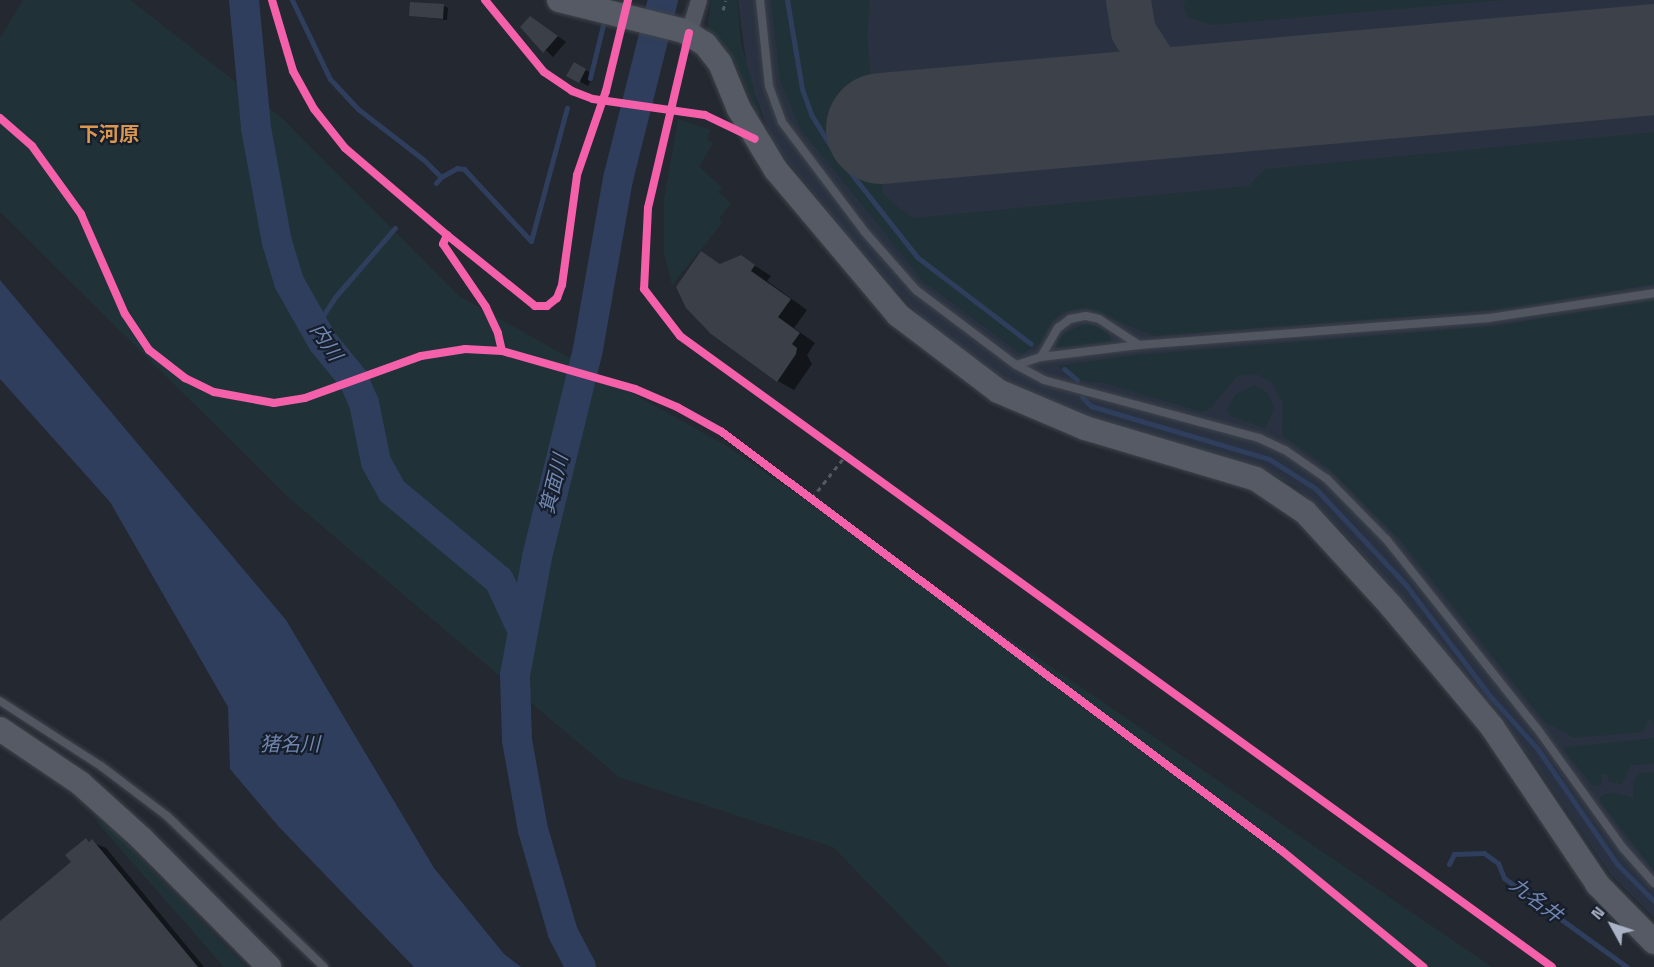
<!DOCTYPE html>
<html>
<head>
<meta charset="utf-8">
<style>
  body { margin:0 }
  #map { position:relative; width:1654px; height:967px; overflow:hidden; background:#232831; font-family:"Space Grotesk","Noto Sans JP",sans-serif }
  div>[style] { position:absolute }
  .airport>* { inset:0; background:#2a3241 }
  .green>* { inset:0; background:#203237 }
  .water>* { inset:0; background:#2e3e5c }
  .shadow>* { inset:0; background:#0007 }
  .stream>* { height:5px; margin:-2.5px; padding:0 2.5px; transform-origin:2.5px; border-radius:2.5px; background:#2e3e5c }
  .river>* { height:30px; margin:-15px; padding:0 15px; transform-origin:15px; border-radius:15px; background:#2e3e5c }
  .taxiway>* { height:45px; margin:-22.5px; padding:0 22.5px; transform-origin:22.5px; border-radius:22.5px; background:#3c414a }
  .runway>* { height:111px; margin:-55.5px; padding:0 55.5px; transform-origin:55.5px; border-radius:55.5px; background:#3c414a }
  .building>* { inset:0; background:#3b3f48 }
  .path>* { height:3px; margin-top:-1.5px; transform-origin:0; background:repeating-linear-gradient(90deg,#545a62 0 4.5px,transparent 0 9px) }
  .roads { filter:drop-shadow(0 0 2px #3f434a) drop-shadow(0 0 2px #3f434a) }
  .lane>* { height:8px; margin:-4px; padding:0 4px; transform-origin:4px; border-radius:4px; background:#525660 }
  .street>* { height:16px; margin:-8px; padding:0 8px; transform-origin:8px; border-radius:8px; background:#525660 }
  .secondary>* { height:24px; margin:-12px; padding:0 12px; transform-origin:12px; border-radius:12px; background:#565a64 }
  .cycleway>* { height:8px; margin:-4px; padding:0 4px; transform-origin:4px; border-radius:4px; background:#f560ab }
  span { translate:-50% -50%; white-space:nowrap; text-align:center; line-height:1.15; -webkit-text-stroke:4.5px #171e2b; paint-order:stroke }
  .neighbourhood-label { font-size:20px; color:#db974f; font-weight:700 }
  .water-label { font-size:20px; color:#7086b0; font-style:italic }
  .north { position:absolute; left:1582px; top:895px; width:60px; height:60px; -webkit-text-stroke:4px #171e2b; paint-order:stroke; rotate:310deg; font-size:16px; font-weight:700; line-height:24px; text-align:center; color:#aab2c5 }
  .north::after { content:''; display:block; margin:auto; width:21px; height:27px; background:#aab2c5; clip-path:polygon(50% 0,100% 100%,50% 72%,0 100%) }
</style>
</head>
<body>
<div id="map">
  <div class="airport">
    <div style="clip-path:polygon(738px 0,1654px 0,1654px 918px,1611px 875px,1530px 757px,1439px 651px,1401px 598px,1340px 529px,1296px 487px,1264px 469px,1061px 410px,1011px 384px,926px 323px,858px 248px,773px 143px,748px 76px)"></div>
  </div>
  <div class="green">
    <div style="clip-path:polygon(23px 0,130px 0,282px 118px,459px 296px,725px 445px,1492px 967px,950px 967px,833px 847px,619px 777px,289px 498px,0 212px,0 38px)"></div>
    <div style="clip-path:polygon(711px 0,737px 0,741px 44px,761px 115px,757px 115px,734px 59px,707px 30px)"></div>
    <div style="clip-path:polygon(771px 0,870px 0,867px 39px,883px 194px,912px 218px,1249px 186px,1265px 169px,1654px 132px,1654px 284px,1509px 309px,1154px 336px,1086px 308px,1064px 312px,1052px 321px,1041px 343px,1021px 354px,923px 281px,800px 128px,780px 81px)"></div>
    <div style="clip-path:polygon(1186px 0,1504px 0,1212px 25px,1188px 18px,1183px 6px)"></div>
    <div style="clip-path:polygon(678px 119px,711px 130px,707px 140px,713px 143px,699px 167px,722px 187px,718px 192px,731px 203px,719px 219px,723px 222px,672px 285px,664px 254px,664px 199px)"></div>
    <div style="clip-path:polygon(1654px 300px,1654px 727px,1652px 720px,1648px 720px,1644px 732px,1574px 738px,1544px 721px,1402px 542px,1328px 468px,1282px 435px,1283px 403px,1271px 382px,1256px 374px,1237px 376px,1211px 408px,1202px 412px,1108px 384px,1075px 380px,1064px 375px,1059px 366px,1136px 355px,1495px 326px)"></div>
    <div style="clip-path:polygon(1082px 325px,1093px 325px,1107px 332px,1112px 342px,1055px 348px,1058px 337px)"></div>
    <div style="clip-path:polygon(1254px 385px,1268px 393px,1274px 407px,1266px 428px,1230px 416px,1227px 410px,1235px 395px)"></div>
    <div style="clip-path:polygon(1654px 738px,1654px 764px,1631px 765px,1622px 784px,1609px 782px,1607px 774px,1601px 774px,1602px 785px,1593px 786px,1564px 750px,1566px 747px)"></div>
    <div style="clip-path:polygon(1654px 772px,1654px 871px,1600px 801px,1601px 796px,1610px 792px,1633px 798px,1633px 782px,1638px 773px)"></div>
    <div style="clip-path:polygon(94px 819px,113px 830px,246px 967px,224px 967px)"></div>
  </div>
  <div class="water">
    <div style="clip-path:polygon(0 280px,286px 620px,434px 868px,504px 954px,521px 967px,414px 967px,279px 827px,230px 769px,228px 707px,110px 502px,0 379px)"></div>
  </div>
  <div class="shadow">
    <div style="clip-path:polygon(444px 6px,448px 8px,447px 20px,411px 16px)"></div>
    <div style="clip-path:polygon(539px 23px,566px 42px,553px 57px,522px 27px)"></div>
    <div style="clip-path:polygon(575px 64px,594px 75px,588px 86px,568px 75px)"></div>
    <div style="clip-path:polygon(702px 253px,722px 265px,741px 257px,771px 276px,767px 281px,807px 310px,794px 328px,815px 343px,807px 355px,812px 364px,794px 390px,778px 381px)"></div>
    <div style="clip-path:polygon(86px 840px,106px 848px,204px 967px,0 967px,0 923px,73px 862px)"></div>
  </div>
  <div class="stream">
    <div style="left:292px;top:0;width:88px;rotate:64.3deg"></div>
    <div style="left:330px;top:79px;width:41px;rotate:47deg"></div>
    <div style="left:358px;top:109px;width:83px;rotate:37.7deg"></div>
    <div style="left:424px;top:160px;width:24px;rotate:45deg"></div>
    <div style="left:441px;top:177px;width:8px;rotate:130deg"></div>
    <div style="left:787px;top:0;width:90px;rotate:80.4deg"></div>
    <div style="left:802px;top:89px;width:29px;rotate:70deg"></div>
    <div style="left:812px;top:116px;width:44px;rotate:58.1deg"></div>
    <div style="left:835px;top:153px;width:132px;rotate:51.7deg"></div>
    <div style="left:917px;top:257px;width:143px;rotate:37.3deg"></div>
    <div style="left:590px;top:78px;width:59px;rotate:-76.2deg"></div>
    <div style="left:441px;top:177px;width:18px;rotate:-29deg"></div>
    <div style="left:457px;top:168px;width:7px;rotate:8deg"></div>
    <div style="left:464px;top:169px;width:98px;rotate:47.1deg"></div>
    <div style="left:531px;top:241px;width:138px;rotate:-74.9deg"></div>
    <div style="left:315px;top:328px;width:38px;rotate:-57deg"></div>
    <div style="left:336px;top:296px;width:90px;rotate:-49.1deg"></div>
    <div style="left:1064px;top:369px;width:17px;rotate:40deg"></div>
    <div style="left:1082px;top:397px;width:13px;rotate:45deg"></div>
    <div style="left:1091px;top:406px;width:186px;rotate:16.6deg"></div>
    <div style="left:1269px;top:459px;width:54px;rotate:32.2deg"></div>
    <div style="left:1315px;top:488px;width:133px;rotate:46.8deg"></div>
    <div style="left:1406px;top:585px;width:136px;rotate:53deg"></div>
    <div style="left:1488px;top:694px;width:73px;rotate:47.8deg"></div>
    <div style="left:1537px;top:748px;width:141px;rotate:55.4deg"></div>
    <div style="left:1617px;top:864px;width:52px;rotate:45deg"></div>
    <div style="left:1449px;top:864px;width:11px;rotate:-63deg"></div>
    <div style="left:1454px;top:854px;width:30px;rotate:-2deg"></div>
    <div style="left:1484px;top:853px;width:17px;rotate:36deg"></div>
    <div style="left:1498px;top:863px;width:16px;rotate:68deg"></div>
    <div style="left:1504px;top:878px;width:152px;rotate:35.9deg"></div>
  </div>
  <div class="river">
    <div style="left:244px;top:0;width:129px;rotate:84.6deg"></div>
    <div style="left:256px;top:128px;width:116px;rotate:79.6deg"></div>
    <div style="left:277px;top:242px;width:42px;rotate:73.3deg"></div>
    <div style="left:289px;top:282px;width:69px;rotate:60.5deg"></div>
    <div style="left:323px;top:342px;width:49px;rotate:50.8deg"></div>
    <div style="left:354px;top:380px;width:25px;rotate:67deg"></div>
    <div style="left:364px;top:403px;width:60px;rotate:78.5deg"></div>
    <div style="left:376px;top:462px;width:33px;rotate:61deg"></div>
    <div style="left:392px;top:491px;width:139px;rotate:39.8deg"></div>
    <div style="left:499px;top:580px;width:52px;rotate:64.9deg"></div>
    <div style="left:581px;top:967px;width:38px;rotate:-118deg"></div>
    <div style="left:563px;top:933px;width:107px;rotate:-106.2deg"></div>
    <div style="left:533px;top:830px;width:91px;rotate:-100.1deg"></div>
    <div style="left:517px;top:740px;width:65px;rotate:-91.8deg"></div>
    <div style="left:515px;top:675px;width:120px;rotate:-79.4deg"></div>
    <div style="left:537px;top:557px;width:214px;rotate:-76.2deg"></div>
    <div style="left:588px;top:349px;width:173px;rotate:-80deg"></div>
    <div style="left:618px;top:179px;width:185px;rotate:-75.9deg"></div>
  </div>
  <div class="taxiway">
    <div style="left:1128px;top:0;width:31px;rotate:81deg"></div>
    <div style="left:1133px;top:31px;width:40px;rotate:57.1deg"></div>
    <div style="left:1155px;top:65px;width:26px;rotate:40deg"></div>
    <div style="left:1175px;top:82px;width:22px;rotate:24deg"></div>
    <div style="left:1195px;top:91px;width:42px;rotate:6.8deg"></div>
  </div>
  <div class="runway">
    <div style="left:881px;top:128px;width:776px;rotate:-5.1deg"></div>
  </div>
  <div class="building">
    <div style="clip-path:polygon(410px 2px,444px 4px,443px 19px,409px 16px)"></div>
    <div style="clip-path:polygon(530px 16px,558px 36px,543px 53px,520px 27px)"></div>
    <div style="clip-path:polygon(574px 62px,586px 69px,579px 83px,566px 76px)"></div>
    <div style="clip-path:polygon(701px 251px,720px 264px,741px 255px,755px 265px,751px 271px,791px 299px,778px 317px,800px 333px,792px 344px,797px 348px,796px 354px,777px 382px,711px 334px,686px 308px,676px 287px)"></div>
    <div style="clip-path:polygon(86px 838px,89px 842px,92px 839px,198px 967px,0 967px,0 921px,71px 862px,65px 855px)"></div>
  </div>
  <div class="path">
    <div style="left:723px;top:10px;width:10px;rotate:-73deg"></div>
    <div style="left:812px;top:498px;width:55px;rotate:-51.7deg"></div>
  </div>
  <div class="roads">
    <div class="lane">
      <div style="left:760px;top:0;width:86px;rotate:84deg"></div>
      <div style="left:769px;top:86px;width:38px;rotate:70deg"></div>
      <div style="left:782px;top:122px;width:136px;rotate:53deg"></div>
      <div style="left:864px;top:231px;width:79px;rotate:48.6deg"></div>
      <div style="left:916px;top:290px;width:125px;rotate:36.9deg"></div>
      <div style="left:1016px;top:365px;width:32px;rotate:28deg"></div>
      <div style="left:1044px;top:380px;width:223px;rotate:15.1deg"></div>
      <div style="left:1259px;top:438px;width:29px;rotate:25deg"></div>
      <div style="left:1285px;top:450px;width:51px;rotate:34.6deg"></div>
      <div style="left:1327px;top:479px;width:86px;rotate:45.5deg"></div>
      <div style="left:1387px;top:540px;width:239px;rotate:51.5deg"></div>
      <div style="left:1536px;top:727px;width:149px;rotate:54.3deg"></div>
      <div style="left:1623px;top:848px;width:47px;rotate:48.5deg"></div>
      <div style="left:1041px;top:357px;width:34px;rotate:-60deg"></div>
      <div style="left:1058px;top:328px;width:15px;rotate:-37deg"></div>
      <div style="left:1070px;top:319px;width:16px;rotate:-11deg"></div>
      <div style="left:1086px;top:316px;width:13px;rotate:13deg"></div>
      <div style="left:1099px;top:319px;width:48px;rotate:33deg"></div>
      <div style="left:1016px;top:365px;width:26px;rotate:-18deg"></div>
      <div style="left:1041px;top:357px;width:99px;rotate:-7deg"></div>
      <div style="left:1139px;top:345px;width:351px;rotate:-4.4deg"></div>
      <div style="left:1489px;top:318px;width:167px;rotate:-8.6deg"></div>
      <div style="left:0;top:701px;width:120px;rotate:32.8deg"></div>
      <div style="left:101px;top:766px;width:83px;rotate:37.1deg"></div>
      <div style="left:167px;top:816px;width:218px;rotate:43.9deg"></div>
    </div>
    <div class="street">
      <div style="left:689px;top:33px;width:34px;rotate:-73deg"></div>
    </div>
    <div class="secondary">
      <div style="left:559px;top:0;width:129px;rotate:13.9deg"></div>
      <div style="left:684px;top:31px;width:25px;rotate:32deg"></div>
      <div style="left:705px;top:44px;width:24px;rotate:52deg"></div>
      <div style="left:720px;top:63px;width:50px;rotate:67.6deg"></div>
      <div style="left:739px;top:109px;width:71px;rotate:58.8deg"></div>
      <div style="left:776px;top:170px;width:189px;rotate:49.9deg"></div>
      <div style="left:898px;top:315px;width:126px;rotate:37.2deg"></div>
      <div style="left:998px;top:391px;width:95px;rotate:23deg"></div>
      <div style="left:1085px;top:428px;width:178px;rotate:16.6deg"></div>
      <div style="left:1256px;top:479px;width:59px;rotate:34deg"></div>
      <div style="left:1305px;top:512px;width:127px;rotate:47.5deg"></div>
      <div style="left:1391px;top:606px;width:158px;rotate:50.1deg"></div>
      <div style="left:1492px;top:727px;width:190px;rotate:56.1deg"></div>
      <div style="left:1598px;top:885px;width:80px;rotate:45.5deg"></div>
      <div style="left:0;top:729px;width:97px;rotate:34deg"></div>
      <div style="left:80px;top:783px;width:82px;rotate:42deg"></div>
      <div style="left:141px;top:838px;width:182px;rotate:45.2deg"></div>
    </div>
  </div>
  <div class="cycleway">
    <div style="left:272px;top:0;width:74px;rotate:73.5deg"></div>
    <div style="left:293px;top:71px;width:43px;rotate:61.1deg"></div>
    <div style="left:314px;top:109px;width:50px;rotate:51.5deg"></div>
    <div style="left:345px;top:148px;width:134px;rotate:40.5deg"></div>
    <div style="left:485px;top:0;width:93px;rotate:50.7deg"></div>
    <div style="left:544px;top:72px;width:34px;rotate:34deg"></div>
    <div style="left:572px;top:91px;width:22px;rotate:21deg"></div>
    <div style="left:593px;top:99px;width:113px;rotate:8.1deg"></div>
    <div style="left:705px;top:115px;width:55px;rotate:25.6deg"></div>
    <div style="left:689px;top:33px;width:180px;rotate:103.2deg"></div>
    <div style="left:648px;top:208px;width:81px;rotate:92.8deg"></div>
    <div style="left:644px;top:289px;width:59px;rotate:52.5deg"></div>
    <div style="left:680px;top:336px;width:1076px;rotate:35.89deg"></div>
    <div style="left:0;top:118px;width:43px;rotate:41.2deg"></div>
    <div style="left:32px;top:146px;width:84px;rotate:54.2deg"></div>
    <div style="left:81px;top:214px;width:109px;rotate:66.3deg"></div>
    <div style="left:125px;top:314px;width:43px;rotate:56.3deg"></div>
    <div style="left:149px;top:350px;width:46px;rotate:37.9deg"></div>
    <div style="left:185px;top:378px;width:32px;rotate:26deg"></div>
    <div style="left:214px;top:392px;width:61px;rotate:10.4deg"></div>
    <div style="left:274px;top:403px;width:31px;rotate:-9deg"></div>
    <div style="left:305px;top:398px;width:123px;rotate:-19.9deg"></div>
    <div style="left:421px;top:356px;width:45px;rotate:-9deg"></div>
    <div style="left:465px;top:349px;width:37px;rotate:3deg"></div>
    <div style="left:502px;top:351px;width:18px;rotate:-103deg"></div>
    <div style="left:498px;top:333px;width:29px;rotate:-115deg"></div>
    <div style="left:486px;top:307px;width:76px;rotate:-124.3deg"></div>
    <div style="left:443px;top:244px;width:10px;rotate:-66deg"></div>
    <div style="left:447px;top:235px;width:113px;rotate:38.9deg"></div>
    <div style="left:535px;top:306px;width:12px"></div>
    <div style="left:547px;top:306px;width:13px;rotate:-39deg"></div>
    <div style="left:557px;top:298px;width:14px;rotate:-69deg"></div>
    <div style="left:562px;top:285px;width:111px;rotate:-82.2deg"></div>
    <div style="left:577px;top:175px;width:89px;rotate:-71deg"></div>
    <div style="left:606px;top:91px;width:94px;rotate:-76.4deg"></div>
    <div style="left:502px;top:351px;width:138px;rotate:15.9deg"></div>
    <div style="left:635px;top:389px;width:46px;rotate:23.2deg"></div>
    <div style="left:677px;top:407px;width:51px;rotate:29.1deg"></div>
    <div style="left:722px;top:432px;width:699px;rotate:36.8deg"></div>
    <div style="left:1282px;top:851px;width:183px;rotate:39.4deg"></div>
  </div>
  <div class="neighbourhood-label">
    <span style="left:109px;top:134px">下河原</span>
  </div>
  <div class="water-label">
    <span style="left:326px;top:342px;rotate:56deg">内川</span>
    <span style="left:554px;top:484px;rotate:-76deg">箕面川</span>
    <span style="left:290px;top:744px">猪名川</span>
    <span style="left:1536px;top:900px;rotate:37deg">九名井</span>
  </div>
  <div class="north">N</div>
</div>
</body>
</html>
